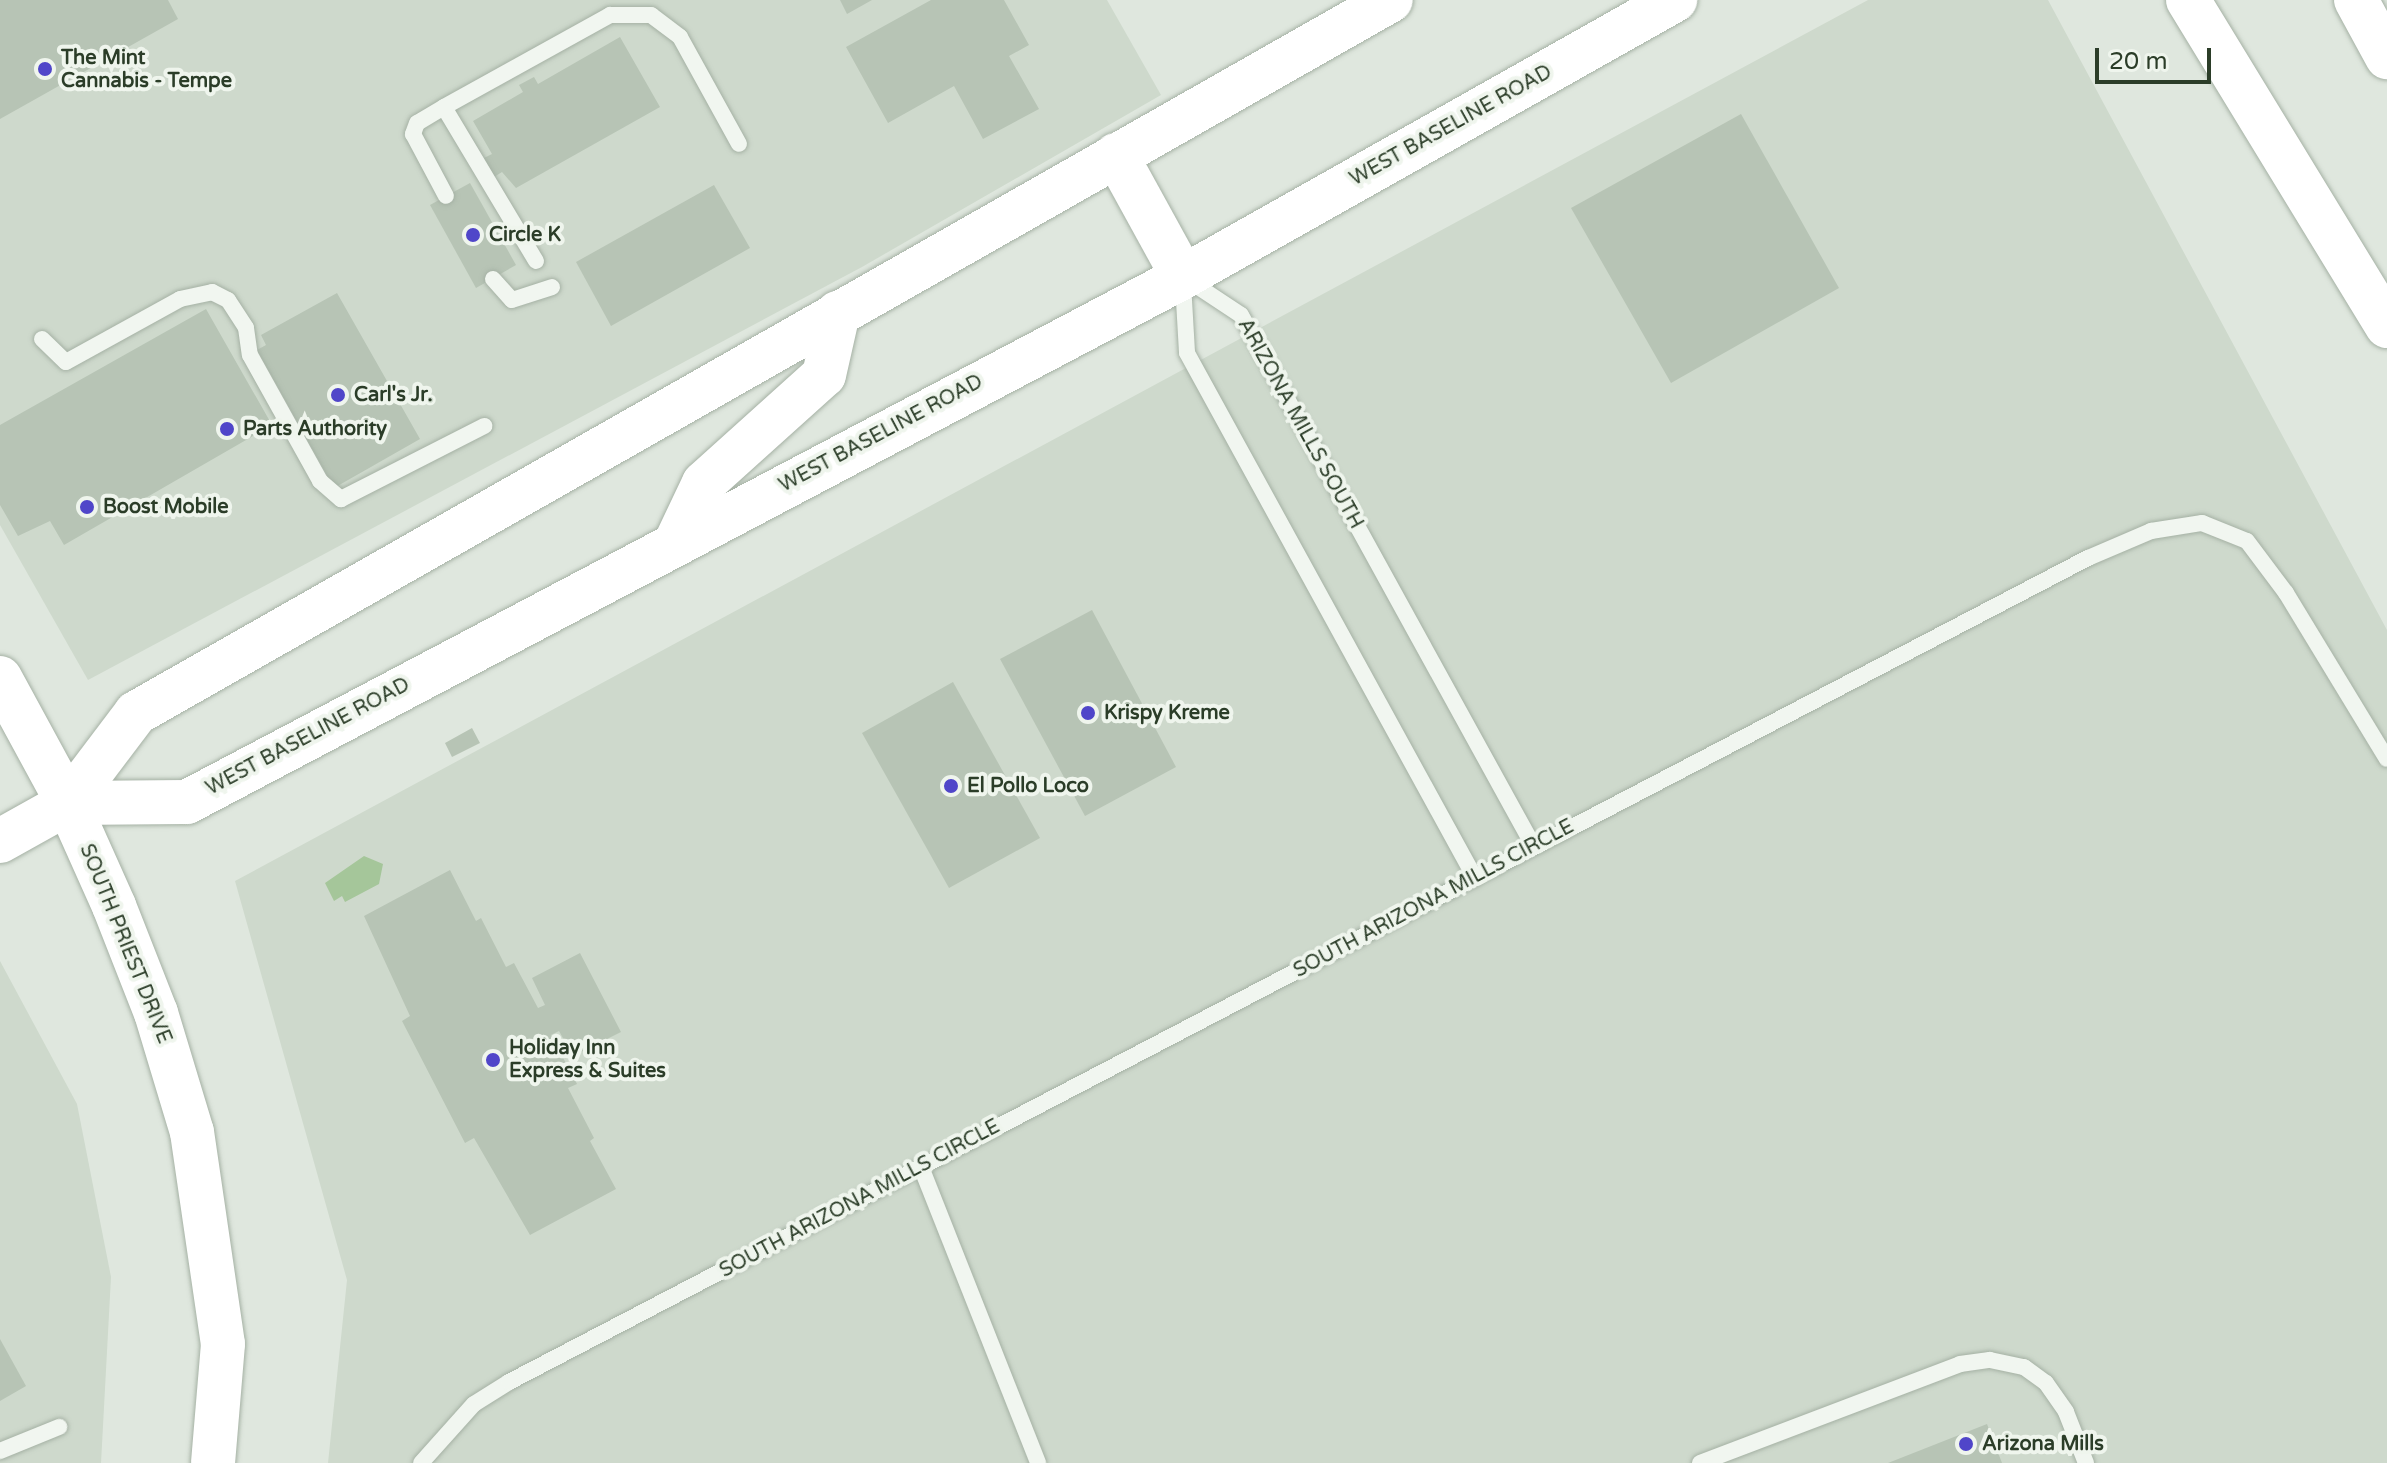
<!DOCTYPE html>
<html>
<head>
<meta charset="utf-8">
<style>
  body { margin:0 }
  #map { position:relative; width:2387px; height:1463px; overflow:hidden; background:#dfe7de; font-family:"Varela Round",sans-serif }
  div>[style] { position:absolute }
  .built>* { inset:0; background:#ced9cc }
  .water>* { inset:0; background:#a5c69a }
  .building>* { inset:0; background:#b7c4b5 }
  .roads { filter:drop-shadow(0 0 2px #a5b1a4) drop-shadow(0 0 2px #a5b1a4) }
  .lane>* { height:16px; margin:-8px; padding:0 8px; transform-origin:8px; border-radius:8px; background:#f1f6f0 }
  .secondary>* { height:44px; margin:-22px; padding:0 22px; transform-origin:22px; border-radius:22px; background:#fff }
  .primary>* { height:44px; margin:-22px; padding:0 22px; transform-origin:22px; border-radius:22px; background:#fff }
  .highway>* { height:44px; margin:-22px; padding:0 22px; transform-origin:22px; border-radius:22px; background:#fff }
  .dots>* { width:22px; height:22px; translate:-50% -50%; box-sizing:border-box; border:4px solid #eff5ed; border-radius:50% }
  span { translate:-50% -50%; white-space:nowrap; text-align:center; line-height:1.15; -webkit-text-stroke:8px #eff5ed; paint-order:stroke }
  .poi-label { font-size:20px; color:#2b3d28; font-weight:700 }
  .left { translate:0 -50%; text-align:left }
  .street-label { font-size:20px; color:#2b3d28 }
  .scale { position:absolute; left:2095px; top:48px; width:116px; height:36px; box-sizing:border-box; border:4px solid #2b3d28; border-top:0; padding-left:10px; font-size:24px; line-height:28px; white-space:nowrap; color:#2b3d28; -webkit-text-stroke:6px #eff5ed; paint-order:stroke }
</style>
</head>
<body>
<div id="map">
  <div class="built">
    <div style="clip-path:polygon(0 0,1107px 0,1161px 95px,862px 267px,88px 680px,0 525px)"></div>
    <div style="clip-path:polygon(1868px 0,2048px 0,2387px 630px,2387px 1463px,328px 1463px,347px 1280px,235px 881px)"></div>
    <div style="clip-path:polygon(0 961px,77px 1104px,111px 1277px,101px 1463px,0 1463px)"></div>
  </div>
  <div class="water">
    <div style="clip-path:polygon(364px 856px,383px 864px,379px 884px,345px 902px,342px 896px,334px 901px,325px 883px)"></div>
  </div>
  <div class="building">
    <div style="clip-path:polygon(0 0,168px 0,178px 19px,0 119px)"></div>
    <div style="clip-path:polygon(840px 0,872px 0,847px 14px)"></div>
    <div style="clip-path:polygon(931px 0,1004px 0,1029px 45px,1009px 56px,1039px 109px,983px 139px,954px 86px,888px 123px,846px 47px)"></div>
    <div style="clip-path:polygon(620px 37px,660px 107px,516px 188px,502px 172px,494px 177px,484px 158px,492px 154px,473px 121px,523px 92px,519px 85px,534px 77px,538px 84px)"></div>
    <div style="clip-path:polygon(1741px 114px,1839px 288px,1671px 383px,1571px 208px)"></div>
    <div style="clip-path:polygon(470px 183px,516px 265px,476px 288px,430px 205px)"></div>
    <div style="clip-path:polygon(714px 185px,750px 248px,611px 326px,576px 262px)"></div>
    <div style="clip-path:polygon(337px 293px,420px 439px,334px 488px,257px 350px,266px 345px,261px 335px)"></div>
    <div style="clip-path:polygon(206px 309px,272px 425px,64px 545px,50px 521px,18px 536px,0 505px,0 425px)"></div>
    <div style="clip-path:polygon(1092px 610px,1176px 767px,1085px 816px,1000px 659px)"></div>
    <div style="clip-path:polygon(953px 682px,1040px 838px,949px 888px,862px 733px)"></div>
    <div style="clip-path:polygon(472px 728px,480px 743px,452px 757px,445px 743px)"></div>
    <div style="clip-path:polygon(450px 870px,476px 921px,481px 918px,506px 967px,514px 963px,538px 1008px,545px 1005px,532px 978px,580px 953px,621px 1032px,573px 1056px,559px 1031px,551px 1035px,577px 1084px,568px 1088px,594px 1138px,590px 1141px,616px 1189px,530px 1235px,474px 1138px,465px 1143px,402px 1021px,410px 1016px,364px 916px)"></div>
    <div style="clip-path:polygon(0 1339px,26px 1386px,0 1401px)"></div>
    <div style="clip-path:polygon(1987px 1424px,2002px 1463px,1888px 1463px)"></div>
  </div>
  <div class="roads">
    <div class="lane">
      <div style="left:444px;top:107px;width:31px;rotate:149deg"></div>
      <div style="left:417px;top:123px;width:12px;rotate:110deg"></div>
      <div style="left:413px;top:134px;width:70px;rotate:62deg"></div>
      <div style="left:536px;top:261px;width:179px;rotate:-120.9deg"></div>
      <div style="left:444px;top:107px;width:190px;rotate:-29deg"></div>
      <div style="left:610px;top:15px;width:41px"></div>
      <div style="left:651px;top:15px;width:36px;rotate:37deg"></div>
      <div style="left:680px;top:37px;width:122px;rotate:61.1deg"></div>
      <div style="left:1185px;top:278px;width:67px;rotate:33.5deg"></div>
      <div style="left:1241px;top:315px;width:607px;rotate:61.16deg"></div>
      <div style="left:493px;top:279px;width:28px;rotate:48deg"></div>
      <div style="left:512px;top:300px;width:42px;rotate:-18deg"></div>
      <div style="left:1183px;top:283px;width:70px;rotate:86.7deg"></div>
      <div style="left:1187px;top:353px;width:599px;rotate:61.25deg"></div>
      <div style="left:42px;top:339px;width:33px;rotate:44deg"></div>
      <div style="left:66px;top:362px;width:130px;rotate:-28.9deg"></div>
      <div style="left:180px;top:299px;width:33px;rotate:-12deg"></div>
      <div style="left:212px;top:292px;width:18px;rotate:27deg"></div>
      <div style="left:228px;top:300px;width:33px;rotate:57deg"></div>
      <div style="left:246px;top:328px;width:27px;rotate:82deg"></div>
      <div style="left:250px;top:355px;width:144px;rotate:60.9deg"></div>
      <div style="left:320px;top:481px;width:28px;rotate:41deg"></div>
      <div style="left:341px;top:499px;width:161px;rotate:-27deg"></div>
      <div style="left:921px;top:1167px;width:318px;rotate:68.4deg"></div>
      <div style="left:0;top:1451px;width:64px;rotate:-22.1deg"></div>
      <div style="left:421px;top:1463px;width:79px;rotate:-48.1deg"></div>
      <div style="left:474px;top:1404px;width:41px;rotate:-32.2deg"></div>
      <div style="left:509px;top:1382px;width:1781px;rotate:-27.56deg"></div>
      <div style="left:2088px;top:558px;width:69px;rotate:-23.2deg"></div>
      <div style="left:2151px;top:531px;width:52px;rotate:-8.9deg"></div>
      <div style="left:2202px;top:523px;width:48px;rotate:21.8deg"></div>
      <div style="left:2247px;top:541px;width:65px;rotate:53.1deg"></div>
      <div style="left:2286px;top:593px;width:194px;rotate:58.7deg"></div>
      <div style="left:1700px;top:1463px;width:278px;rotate:-20.8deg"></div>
      <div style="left:1960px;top:1364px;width:30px;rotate:-8deg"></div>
      <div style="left:1990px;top:1360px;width:35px;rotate:12deg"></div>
      <div style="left:2024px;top:1367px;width:27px;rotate:36deg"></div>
      <div style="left:2046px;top:1383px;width:35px;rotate:55deg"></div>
      <div style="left:2066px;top:1412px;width:55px;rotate:68.6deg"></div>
    </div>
    <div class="secondary">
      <div style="left:0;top:678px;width:142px;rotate:61.5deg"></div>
      <div style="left:68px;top:803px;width:113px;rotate:65.9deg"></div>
      <div style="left:114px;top:906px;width:115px;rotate:68.6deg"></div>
      <div style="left:156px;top:1013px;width:124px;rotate:73.2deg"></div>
      <div style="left:192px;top:1132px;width:214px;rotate:81.7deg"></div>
      <div style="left:223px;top:1344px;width:119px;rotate:94.8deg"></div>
    </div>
    <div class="primary">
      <div style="left:1116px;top:155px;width:139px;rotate:61.2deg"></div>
      <div style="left:676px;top:542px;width:65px;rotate:-64.6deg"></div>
      <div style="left:704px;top:483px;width:161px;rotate:-42deg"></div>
      <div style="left:824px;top:375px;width:64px;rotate:-77.3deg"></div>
      <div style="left:68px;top:803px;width:119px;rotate:-0.5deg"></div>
      <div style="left:187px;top:802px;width:1126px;rotate:-27.79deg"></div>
      <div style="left:1183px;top:277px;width:565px;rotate:-29.38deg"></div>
      <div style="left:0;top:841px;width:78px;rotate:-29.2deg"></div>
      <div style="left:68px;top:803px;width:113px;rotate:-52.9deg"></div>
      <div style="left:136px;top:713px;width:1443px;rotate:-29.6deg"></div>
    </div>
    <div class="highway">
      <div style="left:2188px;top:0;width:382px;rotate:58.6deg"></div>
      <div style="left:2356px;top:0;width:65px;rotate:61.5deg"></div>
    </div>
  </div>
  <div class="dots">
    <div style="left:45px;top:69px;background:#5046c9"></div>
    <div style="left:473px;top:235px;background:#5046c9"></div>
    <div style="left:338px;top:395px;background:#5046c9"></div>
    <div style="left:227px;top:429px;background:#5046c9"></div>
    <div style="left:87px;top:507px;background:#5046c9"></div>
    <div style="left:1088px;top:713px;background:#5046c9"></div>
    <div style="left:951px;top:786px;background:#5046c9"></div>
    <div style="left:493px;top:1060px;background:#5046c9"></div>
    <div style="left:1966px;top:1444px;background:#5046c9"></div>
  </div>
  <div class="poi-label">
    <span class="left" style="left:61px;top:70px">The Mint<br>Cannabis - Tempe</span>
    <span class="left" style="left:489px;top:235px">Circle K</span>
    <span class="left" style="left:354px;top:395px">Carl's Jr.</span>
    <span class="left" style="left:243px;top:429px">Parts Authority</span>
    <span class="left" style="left:103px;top:507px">Boost Mobile</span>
    <span class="left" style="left:1104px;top:713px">Krispy Kreme</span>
    <span class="left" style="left:967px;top:786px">El Pollo Loco</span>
    <span class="left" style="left:509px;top:1060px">Holiday Inn<br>Express &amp; Suites</span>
    <span class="left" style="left:1982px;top:1444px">Arizona Mills</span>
  </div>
  <div class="street-label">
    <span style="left:1451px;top:126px;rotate:-29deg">WEST BASELINE ROAD</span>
    <span style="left:1300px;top:424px;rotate:61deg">ARIZONA MILLS SOUTH</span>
    <span style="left:881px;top:434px;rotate:-28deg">WEST BASELINE ROAD</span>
    <span style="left:308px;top:737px;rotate:-28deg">WEST BASELINE ROAD</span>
    <span style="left:1434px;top:899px;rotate:-28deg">SOUTH ARIZONA MILLS CIRCLE</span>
    <span style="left:125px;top:944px;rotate:68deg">SOUTH PRIEST DRIVE</span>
    <span style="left:860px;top:1199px;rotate:-28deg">SOUTH ARIZONA MILLS CIRCLE</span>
  </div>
  <div class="scale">20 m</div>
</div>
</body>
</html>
